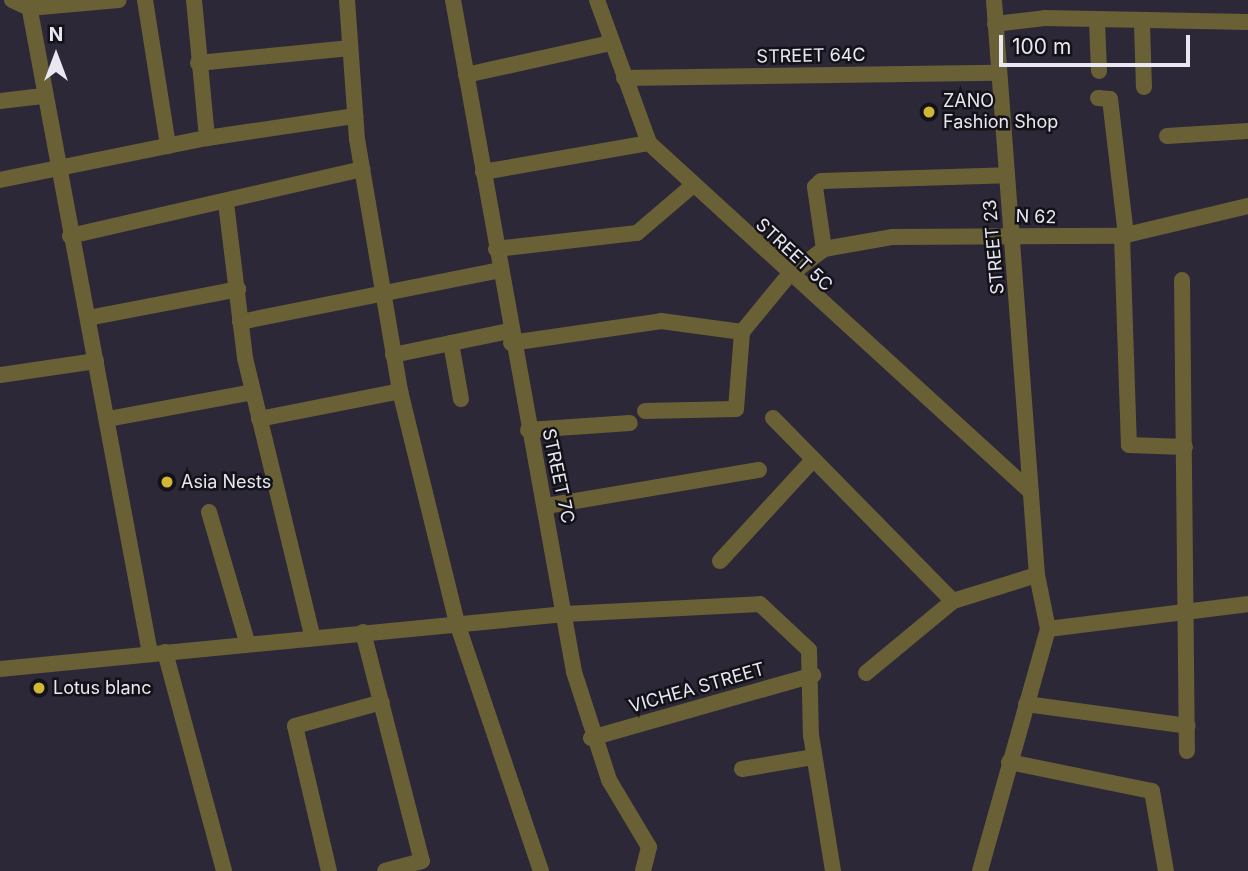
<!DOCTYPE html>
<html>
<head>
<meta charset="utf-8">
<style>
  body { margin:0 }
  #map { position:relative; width:1248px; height:871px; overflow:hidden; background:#2c2837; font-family:Inter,sans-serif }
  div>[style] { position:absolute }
  .minor>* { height:16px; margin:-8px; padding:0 8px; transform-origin:8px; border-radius:8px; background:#696036 }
  .dots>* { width:19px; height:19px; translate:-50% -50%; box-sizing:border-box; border:4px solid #141219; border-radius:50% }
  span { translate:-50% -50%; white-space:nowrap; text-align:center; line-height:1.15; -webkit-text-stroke:5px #141219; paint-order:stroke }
  .street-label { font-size:18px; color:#e9e7f1 }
  .poi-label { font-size:18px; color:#e9e7f1 }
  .left { translate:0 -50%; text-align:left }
  .north { position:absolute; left:21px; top:21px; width:70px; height:70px; -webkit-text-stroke:5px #141219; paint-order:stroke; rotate:0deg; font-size:19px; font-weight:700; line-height:28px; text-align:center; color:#e9e7f1 }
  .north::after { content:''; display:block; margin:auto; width:24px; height:32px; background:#e9e7f1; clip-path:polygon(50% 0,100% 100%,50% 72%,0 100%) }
  .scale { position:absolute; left:999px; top:35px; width:191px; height:32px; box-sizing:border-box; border:4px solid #e9e7f1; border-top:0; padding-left:9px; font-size:21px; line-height:24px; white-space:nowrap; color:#e9e7f1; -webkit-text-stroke:5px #141219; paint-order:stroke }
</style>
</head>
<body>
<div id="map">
  <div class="minor">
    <div style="left:12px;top:0;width:19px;rotate:25deg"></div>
    <div style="left:29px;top:8px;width:90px;rotate:-5.1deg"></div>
    <div style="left:28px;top:0;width:664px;rotate:79.42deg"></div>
    <div style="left:145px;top:0;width:148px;rotate:81deg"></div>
    <div style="left:194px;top:0;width:139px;rotate:84.6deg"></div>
    <div style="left:347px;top:0;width:139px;rotate:85.9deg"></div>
    <div style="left:357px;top:139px;width:256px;rotate:80.3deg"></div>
    <div style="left:400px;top:391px;width:239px;rotate:76.2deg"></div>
    <div style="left:457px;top:623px;width:262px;rotate:71.3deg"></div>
    <div style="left:453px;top:0;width:683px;rotate:79.79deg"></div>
    <div style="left:574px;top:672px;width:114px;rotate:72deg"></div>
    <div style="left:609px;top:780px;width:78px;rotate:59.2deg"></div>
    <div style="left:649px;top:847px;width:25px;rotate:104deg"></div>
    <div style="left:597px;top:0;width:152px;rotate:70deg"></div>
    <div style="left:649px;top:143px;width:517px;rotate:42.42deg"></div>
    <div style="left:1097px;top:21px;width:50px;rotate:87.7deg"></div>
    <div style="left:995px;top:24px;width:50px;rotate:-6.8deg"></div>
    <div style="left:1045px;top:18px;width:203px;rotate:1.1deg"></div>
    <div style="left:1142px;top:24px;width:63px;rotate:88.2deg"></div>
    <div style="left:198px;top:63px;width:153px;rotate:-5.6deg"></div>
    <div style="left:466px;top:75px;width:148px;rotate:-12.5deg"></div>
    <div style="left:624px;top:78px;width:373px;rotate:-0.8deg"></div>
    <div style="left:1098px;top:98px;width:12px;rotate:5deg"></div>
    <div style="left:1110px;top:99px;width:138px;rotate:83.3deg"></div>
    <div style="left:0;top:101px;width:43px;rotate:-6.6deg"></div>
    <div style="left:1167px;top:136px;width:81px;rotate:-3.5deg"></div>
    <div style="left:483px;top:172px;width:169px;rotate:-9.9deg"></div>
    <div style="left:0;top:180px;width:211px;rotate:-11.5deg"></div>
    <div style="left:207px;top:138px;width:150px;rotate:-8.5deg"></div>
    <div style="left:226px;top:203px;width:156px;rotate:83deg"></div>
    <div style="left:245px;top:358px;width:286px;rotate:76.4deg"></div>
    <div style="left:70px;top:236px;width:300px;rotate:-12.9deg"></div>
    <div style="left:1122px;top:236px;width:209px;rotate:88.1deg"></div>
    <div style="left:1129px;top:445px;width:56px;rotate:2deg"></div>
    <div style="left:496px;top:249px;width:142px;rotate:-6.5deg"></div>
    <div style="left:637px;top:233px;width:72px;rotate:-40.5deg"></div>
    <div style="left:824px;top:249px;width:63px;rotate:-98.3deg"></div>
    <div style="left:815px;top:187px;width:8px;rotate:-45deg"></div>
    <div style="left:821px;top:181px;width:186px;rotate:-1.8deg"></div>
    <div style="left:1182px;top:280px;width:471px;rotate:89.4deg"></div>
    <div style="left:88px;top:318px;width:153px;rotate:-10.9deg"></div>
    <div style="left:240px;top:322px;width:265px;rotate:-11.3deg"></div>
    <div style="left:451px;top:343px;width:57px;rotate:79.9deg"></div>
    <div style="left:511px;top:343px;width:152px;rotate:-8.3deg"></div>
    <div style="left:661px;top:321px;width:82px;rotate:7.7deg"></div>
    <div style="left:393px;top:355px;width:118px;rotate:-11.7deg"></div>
    <div style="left:0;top:375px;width:97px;rotate:-8.3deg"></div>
    <div style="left:645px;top:411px;width:91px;rotate:-1.3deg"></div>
    <div style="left:736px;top:409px;width:77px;rotate:-85.5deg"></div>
    <div style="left:742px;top:332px;width:72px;rotate:-50.6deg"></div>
    <div style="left:788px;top:276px;width:45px;rotate:-36.9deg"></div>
    <div style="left:824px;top:249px;width:70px;rotate:-9.9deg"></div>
    <div style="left:893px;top:237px;width:229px;rotate:-0.3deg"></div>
    <div style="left:1122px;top:236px;width:130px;rotate:-13.4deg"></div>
    <div style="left:773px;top:418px;width:257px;rotate:45.5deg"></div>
    <div style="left:953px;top:601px;width:88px;rotate:-17.2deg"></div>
    <div style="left:108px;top:419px;width:147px;rotate:-10.5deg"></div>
    <div style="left:259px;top:419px;width:144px;rotate:-11.2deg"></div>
    <div style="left:528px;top:430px;width:102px;rotate:-3.9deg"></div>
    <div style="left:546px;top:506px;width:216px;rotate:-9.6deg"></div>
    <div style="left:209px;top:512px;width:135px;rotate:73.7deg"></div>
    <div style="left:720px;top:561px;width:136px;rotate:-47.4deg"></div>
    <div style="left:1048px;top:629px;width:202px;rotate:-7.1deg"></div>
    <div style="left:363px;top:632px;width:236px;rotate:75.6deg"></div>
    <div style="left:422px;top:861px;width:38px;rotate:165deg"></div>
    <div style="left:165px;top:652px;width:227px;rotate:74.9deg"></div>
    <div style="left:0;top:669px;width:568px;rotate:-5.56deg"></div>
    <div style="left:565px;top:614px;width:195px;rotate:-2.9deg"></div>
    <div style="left:760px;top:604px;width:67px;rotate:43.2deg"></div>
    <div style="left:809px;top:650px;width:85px;rotate:88.7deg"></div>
    <div style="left:811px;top:735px;width:138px;rotate:80.8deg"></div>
    <div style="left:866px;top:673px;width:113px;rotate:-39.6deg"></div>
    <div style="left:1026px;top:704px;width:163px;rotate:7.7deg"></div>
    <div style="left:591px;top:738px;width:231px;rotate:-15.8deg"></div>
    <div style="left:1009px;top:762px;width:146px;rotate:11.5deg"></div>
    <div style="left:1152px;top:791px;width:81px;rotate:80.1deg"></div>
    <div style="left:742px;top:769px;width:73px;rotate:-9.5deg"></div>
    <div style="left:329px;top:871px;width:149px;rotate:-103.2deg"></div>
    <div style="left:295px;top:726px;width:90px;rotate:-15.4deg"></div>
    <div style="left:980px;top:871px;width:251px;rotate:-74.3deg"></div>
    <div style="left:1048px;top:629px;width:55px;rotate:-101.5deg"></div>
    <div style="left:1037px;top:575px;width:577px;rotate:-94.28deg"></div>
  </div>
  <div class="dots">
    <div style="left:929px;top:112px;background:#d0b736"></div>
    <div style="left:167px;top:482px;background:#d0b736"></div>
    <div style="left:39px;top:688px;background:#d0b736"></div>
  </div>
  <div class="street-label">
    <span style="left:811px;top:56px;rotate:-1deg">STREET 64C</span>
    <span style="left:1036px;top:217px;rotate:2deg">N 62</span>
    <span style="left:994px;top:247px;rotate:-95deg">STREET 23</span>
    <span style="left:794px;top:255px;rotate:43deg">STREET 5C</span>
    <span style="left:558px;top:476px;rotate:78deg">STREET 7C</span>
    <span style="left:697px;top:688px;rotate:-16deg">VICHEA STREET</span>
  </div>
  <div class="poi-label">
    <span class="left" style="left:943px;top:112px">ZANO<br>Fashion Shop</span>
    <span class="left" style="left:181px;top:482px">Asia Nests</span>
    <span class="left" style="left:53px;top:688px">Lotus blanc</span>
  </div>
  <div class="north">N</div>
  <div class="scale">100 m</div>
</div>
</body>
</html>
